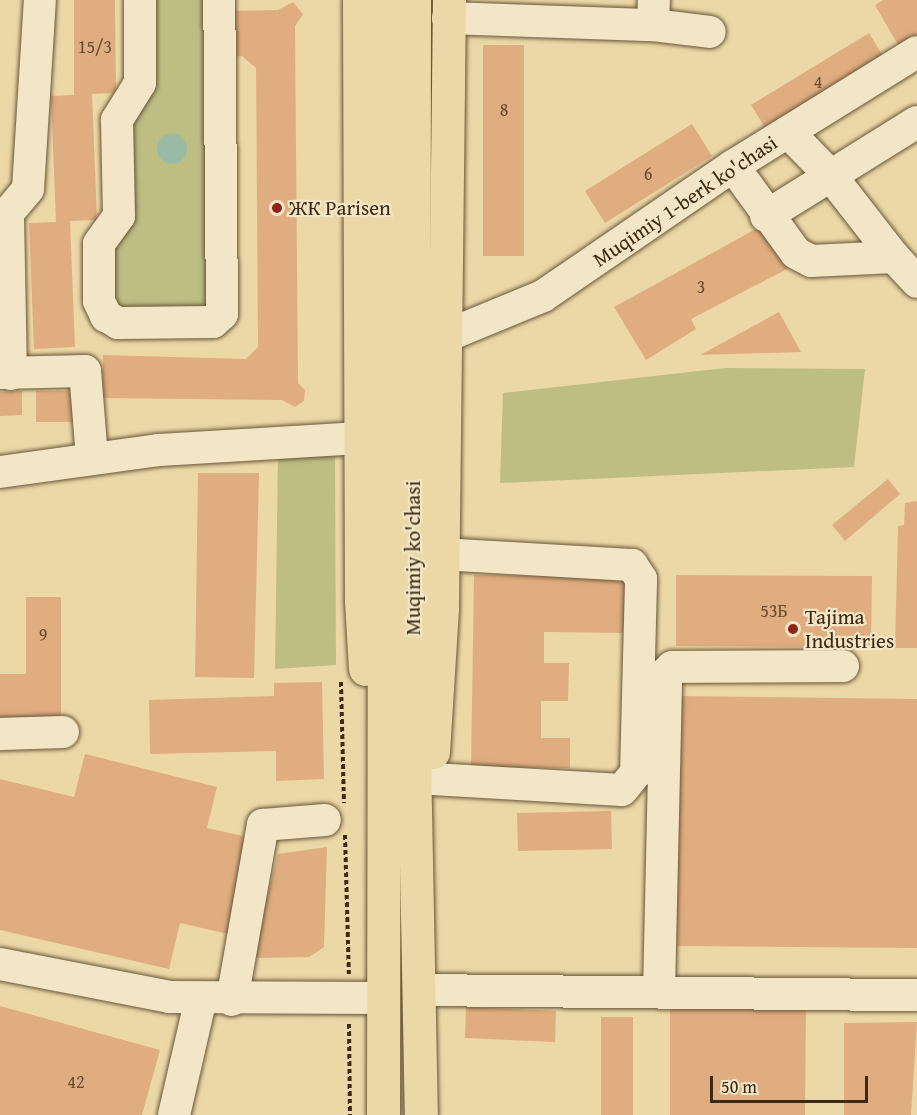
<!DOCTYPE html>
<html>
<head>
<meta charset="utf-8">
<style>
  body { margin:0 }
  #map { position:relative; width:917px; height:1115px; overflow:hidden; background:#ecd8a7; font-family:"Gentium Book Plus",serif }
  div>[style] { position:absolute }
  .green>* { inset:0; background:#bdbd84 }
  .water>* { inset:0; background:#99baa5 }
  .round { border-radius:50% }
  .building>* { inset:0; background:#e0ad80 }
  .path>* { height:4px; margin-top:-2px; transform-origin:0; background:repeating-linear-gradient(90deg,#3c2a14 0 4.5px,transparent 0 7.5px) }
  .roads { filter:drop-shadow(0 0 2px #685639) drop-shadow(0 0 2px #685639) }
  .minor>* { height:32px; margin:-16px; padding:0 16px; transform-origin:16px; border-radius:16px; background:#f3e6c6 }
  .major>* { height:33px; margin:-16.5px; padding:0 16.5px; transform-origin:16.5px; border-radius:16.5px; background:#ecd8a7 }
  .dots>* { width:16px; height:16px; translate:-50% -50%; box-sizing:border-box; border:3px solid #f3e6c6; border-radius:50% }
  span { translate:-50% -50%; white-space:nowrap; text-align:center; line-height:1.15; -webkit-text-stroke:4.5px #f3e6c6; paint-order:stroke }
  .number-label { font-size:18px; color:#654b2f }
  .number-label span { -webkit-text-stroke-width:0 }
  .street-label { font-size:21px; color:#3c2a14 }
  .poi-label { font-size:21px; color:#3c2a14 }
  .left { translate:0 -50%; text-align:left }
  .scale { position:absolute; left:710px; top:1076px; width:158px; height:27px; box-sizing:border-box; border:3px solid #3c2a14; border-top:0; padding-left:8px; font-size:18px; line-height:21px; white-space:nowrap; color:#3c2a14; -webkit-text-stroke:4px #f3e6c6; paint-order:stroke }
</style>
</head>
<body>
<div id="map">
  <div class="green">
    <div style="clip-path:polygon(149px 0,213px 0,215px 308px,123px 314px,109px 302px,108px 253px)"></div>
    <div style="clip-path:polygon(725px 368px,865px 369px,854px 467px,500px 483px,503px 393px)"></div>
    <div style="clip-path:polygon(278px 454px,335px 454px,336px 665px,275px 669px)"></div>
  </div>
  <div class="water">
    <div class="round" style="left:157px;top:134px;width:30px;height:30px"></div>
  </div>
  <div class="building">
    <div style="clip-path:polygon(74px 0,115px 0,116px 93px,92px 94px,97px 220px,70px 221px,75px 347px,34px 349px,29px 223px,56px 222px,51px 96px,74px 95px)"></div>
    <div style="clip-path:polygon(883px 0,917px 0,917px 40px,901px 50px,875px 5px)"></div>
    <div style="clip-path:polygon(293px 2px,303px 14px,295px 26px,298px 383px,305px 390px,304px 401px,295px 407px,282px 400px,102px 398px,103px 355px,246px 359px,258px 347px,256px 68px,242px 56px,229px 57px,229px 11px,278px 10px)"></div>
    <div style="clip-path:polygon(869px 33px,885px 59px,767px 131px,751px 105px)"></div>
    <div style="clip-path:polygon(483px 45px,524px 45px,524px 256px,483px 256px)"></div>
    <div style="clip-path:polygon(692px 124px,712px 156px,605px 223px,585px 191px)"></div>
    <div style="clip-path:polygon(765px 224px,791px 267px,691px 319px,696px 329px,646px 360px,614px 307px)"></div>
    <div style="clip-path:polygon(779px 312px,801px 352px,700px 355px)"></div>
    <div style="clip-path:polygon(22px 391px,22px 415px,0 416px,0 392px)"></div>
    <div style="clip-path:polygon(36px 391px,78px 391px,78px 422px,36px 422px)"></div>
    <div style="clip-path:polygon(198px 473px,259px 473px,254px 678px,195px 677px)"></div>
    <div style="clip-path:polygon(888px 479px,900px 494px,845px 541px,832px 525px)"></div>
    <div style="clip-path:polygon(917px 501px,917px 648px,895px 648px,898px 526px,904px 525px,905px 503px)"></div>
    <div style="clip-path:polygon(474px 575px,627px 577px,626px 633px,544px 632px,544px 663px,569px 663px,568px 701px,541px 701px,541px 738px,570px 738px,570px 768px,471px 767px)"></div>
    <div style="clip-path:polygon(676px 575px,872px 576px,871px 647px,676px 646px)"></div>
    <div style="clip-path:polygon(26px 597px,61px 597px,61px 720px,0 721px,0 674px,26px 674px)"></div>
    <div style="clip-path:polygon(322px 682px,324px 779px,276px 781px,276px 751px,150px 754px,149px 700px,274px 696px,274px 683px)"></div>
    <div style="clip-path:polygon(678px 696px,917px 699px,917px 948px,675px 946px)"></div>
    <div style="clip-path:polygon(85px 754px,217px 787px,207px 828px,260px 840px,237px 936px,180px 923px,169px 969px,0 930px,0 779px,74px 797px)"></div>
    <div style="clip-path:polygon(611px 811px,612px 849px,518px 851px,517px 813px)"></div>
    <div style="clip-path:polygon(327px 847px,324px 947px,309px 957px,252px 958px,278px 854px)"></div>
    <div style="clip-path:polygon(670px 1005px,806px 1005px,805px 1115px,670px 1115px)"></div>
    <div style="clip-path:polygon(0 1006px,160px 1050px,142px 1115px,0 1115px)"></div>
    <div style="clip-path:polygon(466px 1007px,556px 1011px,555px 1042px,465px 1038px)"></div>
    <div style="clip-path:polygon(601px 1017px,633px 1017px,633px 1115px,601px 1115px)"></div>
    <div style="clip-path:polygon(917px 1022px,911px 1115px,844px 1115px,844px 1023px)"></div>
  </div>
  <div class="path">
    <div style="left:341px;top:682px;width:121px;rotate:88.6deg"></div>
    <div style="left:345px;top:835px;width:139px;rotate:88.4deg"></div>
    <div style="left:349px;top:1024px;width:91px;rotate:89.4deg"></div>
  </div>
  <div class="roads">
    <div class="minor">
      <div style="left:140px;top:0;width:83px;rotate:90deg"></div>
      <div style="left:140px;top:83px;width:44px;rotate:121.9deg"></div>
      <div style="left:117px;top:120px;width:96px;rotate:88.8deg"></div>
      <div style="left:119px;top:216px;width:34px;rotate:126deg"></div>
      <div style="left:99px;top:244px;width:57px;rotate:90deg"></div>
      <div style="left:99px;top:301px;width:17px;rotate:65deg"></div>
      <div style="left:106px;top:316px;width:14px;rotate:30deg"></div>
      <div style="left:118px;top:323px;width:95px;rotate:-0.6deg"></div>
      <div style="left:213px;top:322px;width:12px;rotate:-42deg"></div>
      <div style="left:222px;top:314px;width:314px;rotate:-90.5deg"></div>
      <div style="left:448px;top:18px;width:205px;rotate:2deg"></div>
      <div style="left:653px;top:25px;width:25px;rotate:-88deg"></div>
      <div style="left:653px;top:25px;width:57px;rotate:7deg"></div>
      <div style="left:788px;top:132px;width:62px;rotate:45.7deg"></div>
      <div style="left:831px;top:176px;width:103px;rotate:52.1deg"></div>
      <div style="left:733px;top:166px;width:107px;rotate:54.1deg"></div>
      <div style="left:796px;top:253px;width:17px;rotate:28deg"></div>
      <div style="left:811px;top:261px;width:83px;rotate:-2.8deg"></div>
      <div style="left:894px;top:257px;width:34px;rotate:47deg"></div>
      <div style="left:766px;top:216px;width:178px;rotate:-31.9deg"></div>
      <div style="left:446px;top:336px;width:105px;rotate:-22.4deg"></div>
      <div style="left:543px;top:296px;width:230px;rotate:-34.4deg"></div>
      <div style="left:733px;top:166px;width:216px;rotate:-31.8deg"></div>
      <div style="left:0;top:373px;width:85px;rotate:-1.3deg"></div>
      <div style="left:85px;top:371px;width:87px;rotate:85.4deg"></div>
      <div style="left:11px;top:374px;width:161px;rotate:-91.1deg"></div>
      <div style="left:8px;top:213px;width:31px;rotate:-50deg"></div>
      <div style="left:28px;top:189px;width:189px;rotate:-86.4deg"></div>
      <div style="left:0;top:472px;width:161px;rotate:-7.9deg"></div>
      <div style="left:159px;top:450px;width:202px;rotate:-3.4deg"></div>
      <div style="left:0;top:734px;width:63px;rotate:-1.8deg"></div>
      <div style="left:432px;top:779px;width:190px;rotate:3.3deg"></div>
      <div style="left:622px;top:790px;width:22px;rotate:-51deg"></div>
      <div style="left:636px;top:773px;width:194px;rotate:-88.5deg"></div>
      <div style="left:641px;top:579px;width:17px;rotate:-123deg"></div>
      <div style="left:632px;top:565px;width:189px;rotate:-176.7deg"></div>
      <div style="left:0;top:964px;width:172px;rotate:11deg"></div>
      <div style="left:169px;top:997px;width:213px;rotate:0.3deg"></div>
      <div style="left:419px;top:990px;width:498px;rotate:0.6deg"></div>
      <div style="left:659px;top:992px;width:319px;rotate:-88.7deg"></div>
      <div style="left:666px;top:673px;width:8px;rotate:-45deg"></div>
      <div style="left:672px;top:667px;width:171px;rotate:-0.3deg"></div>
      <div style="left:232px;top:1000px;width:178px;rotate:-80deg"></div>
      <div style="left:263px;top:825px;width:62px;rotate:-4.6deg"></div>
      <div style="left:174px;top:1115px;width:120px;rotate:-77deg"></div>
    </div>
    <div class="major">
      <div style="left:359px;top:0;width:601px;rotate:89.81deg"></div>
      <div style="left:361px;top:601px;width:68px;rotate:86.6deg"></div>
      <div style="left:414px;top:0;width:706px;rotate:90.08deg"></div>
      <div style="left:413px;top:706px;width:409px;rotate:88.9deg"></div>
      <div style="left:433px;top:752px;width:145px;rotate:-86.4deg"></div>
      <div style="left:442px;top:607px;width:607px;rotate:-89.34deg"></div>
      <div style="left:383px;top:1115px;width:1115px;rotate:-89.9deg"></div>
    </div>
  </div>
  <div class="dots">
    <div style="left:277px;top:208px;background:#8f2418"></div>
    <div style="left:793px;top:629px;background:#8f2418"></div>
  </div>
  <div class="number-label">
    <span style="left:95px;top:47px">15/3</span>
    <span style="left:818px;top:82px">4</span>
    <span style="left:504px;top:110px">8</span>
    <span style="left:648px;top:174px">6</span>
    <span style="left:701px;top:287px">3</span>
    <span style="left:774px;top:611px">53Б</span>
    <span style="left:43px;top:635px">9</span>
    <span style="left:76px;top:1082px">42</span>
  </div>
  <div class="street-label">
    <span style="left:685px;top:201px;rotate:-34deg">Muqimiy 1-berk ko'chasi</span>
    <span style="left:413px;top:558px;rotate:-90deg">Muqimiy ko'chasi</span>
  </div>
  <div class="poi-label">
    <span class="left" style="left:289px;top:208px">ЖК Parisen</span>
    <span class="left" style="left:805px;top:629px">Tajima<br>Industries</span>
  </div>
  <div class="scale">50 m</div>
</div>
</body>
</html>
